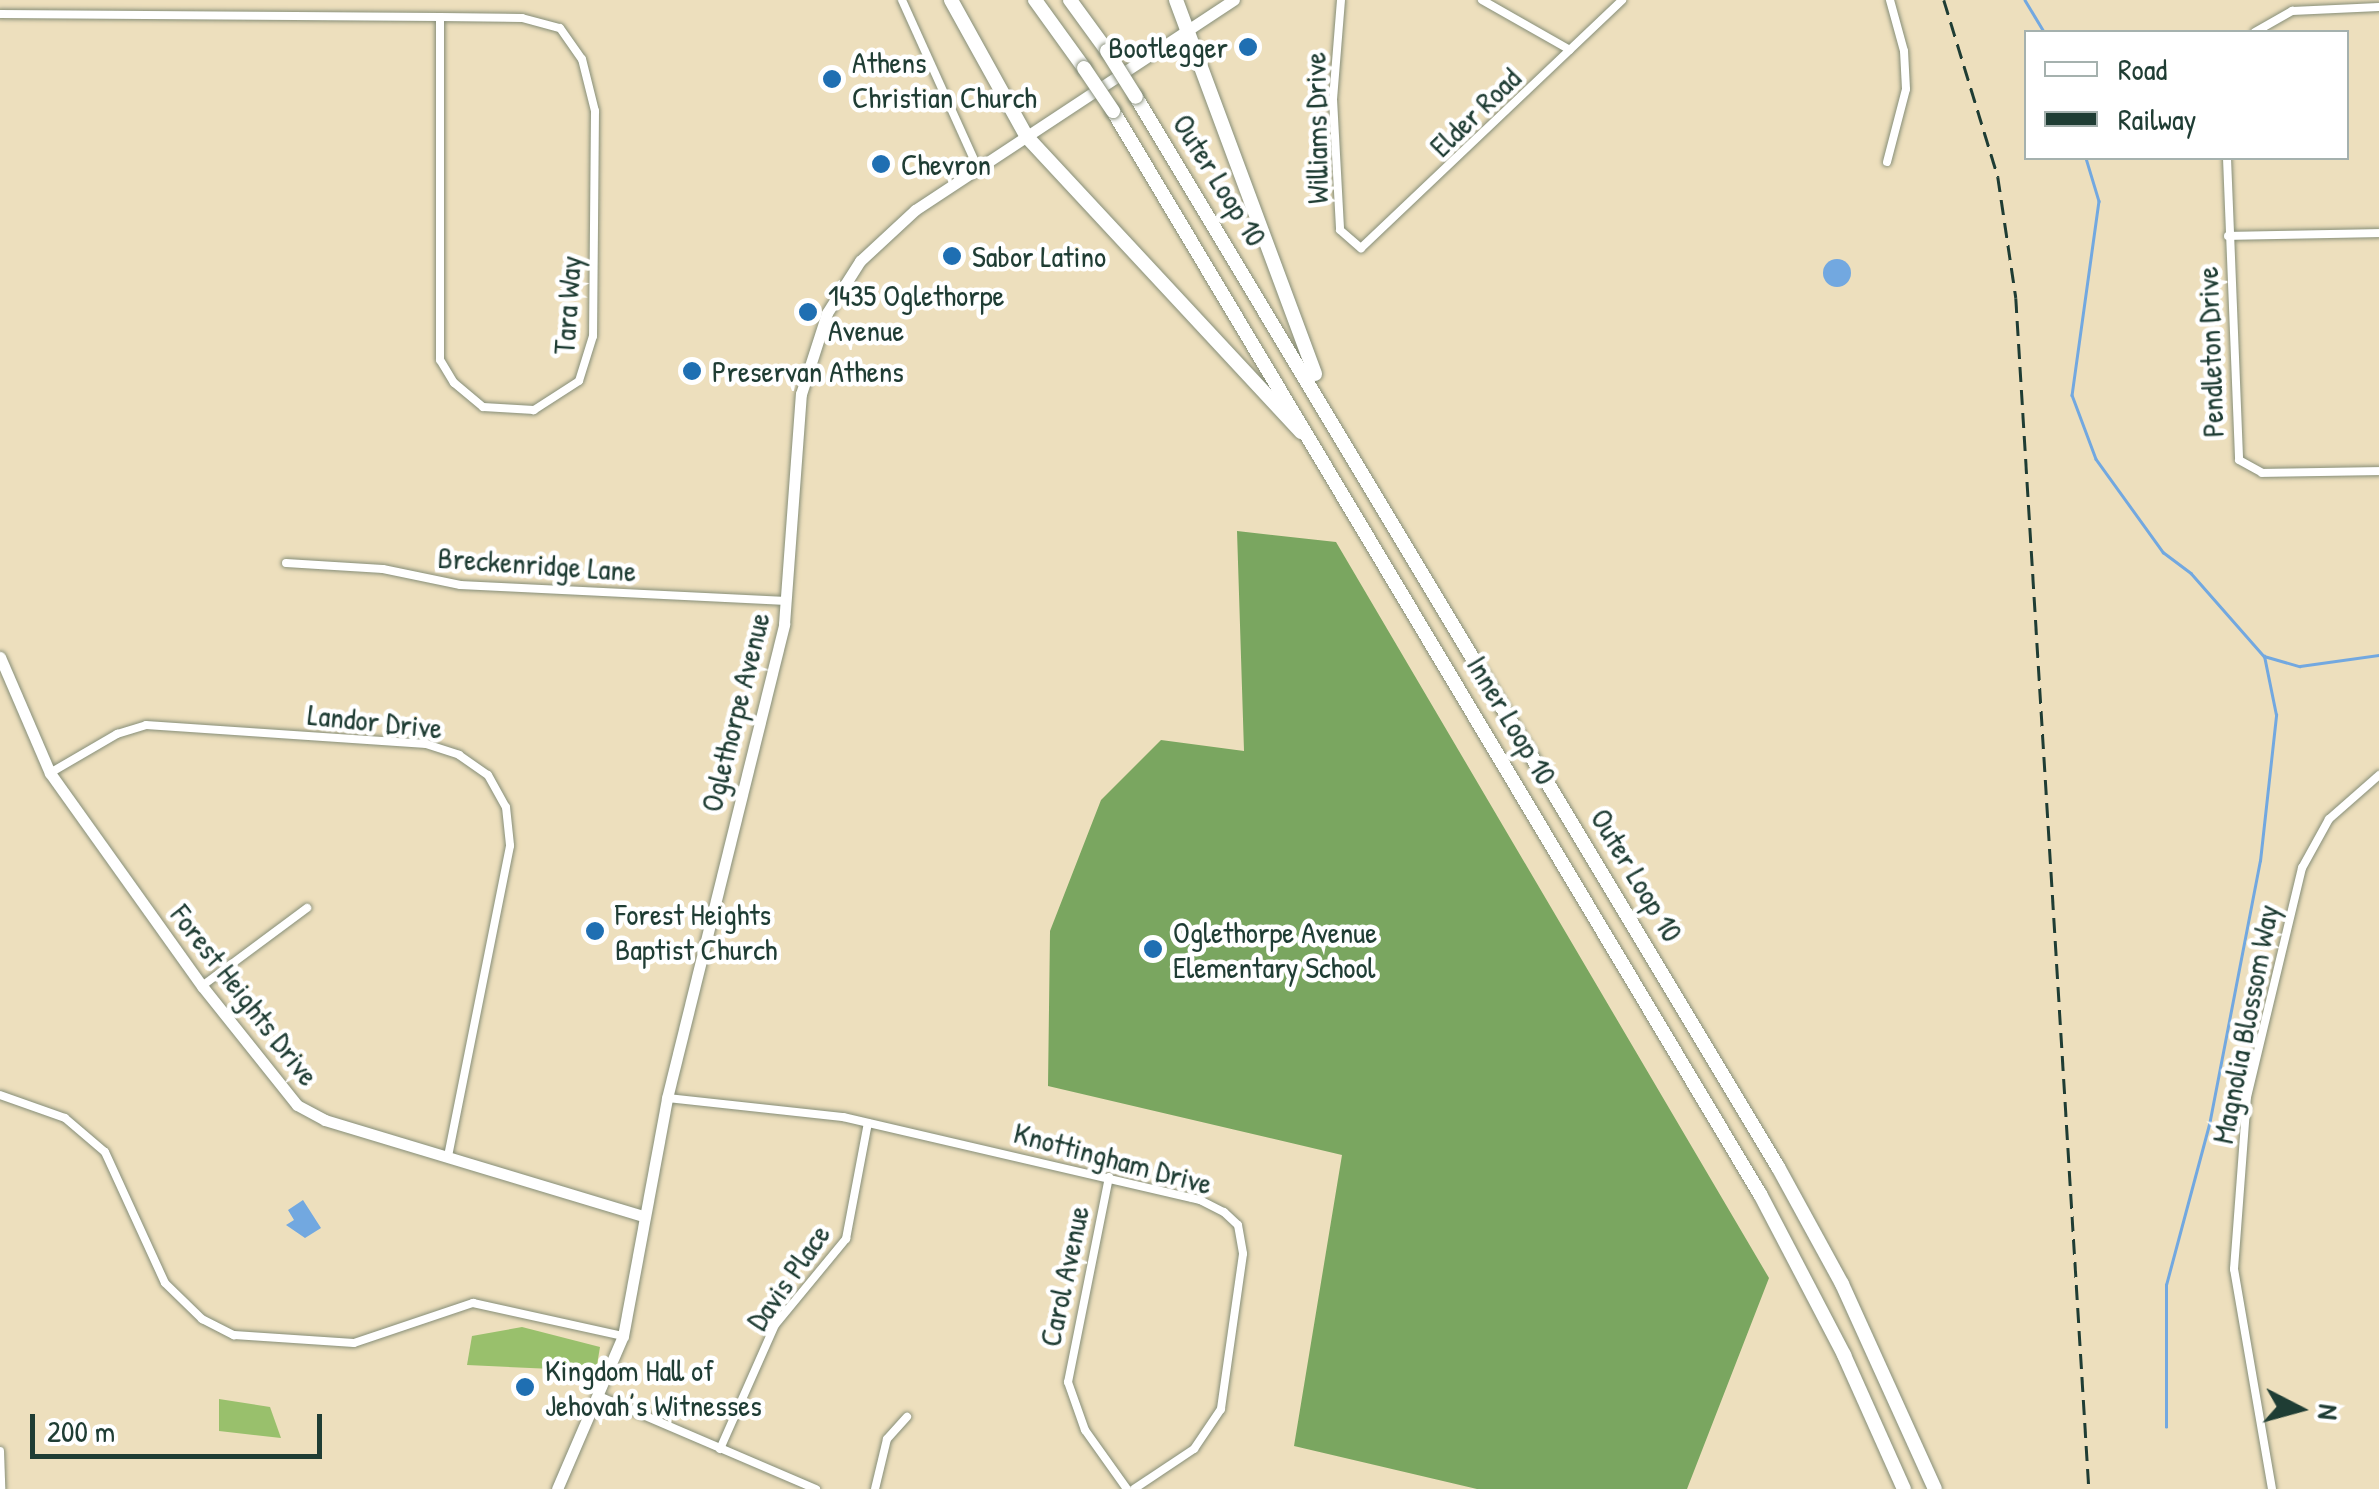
<!DOCTYPE html>
<html>
<head>
<meta charset="utf-8">
<style>
  body { margin:0 }
  #map { position:relative; width:2379px; height:1489px; overflow:hidden; background:#eddfbd; font-family:"Patrick Hand",sans-serif }
  div>[style] { position:absolute }
  .green>* { inset:0; background:#99c06c }
  .forest>* { inset:0; background:#7aa660 }
  .water>* { inset:0; background:#72a8e0 }
  .round { border-radius:50% }
  .stream>* { height:2.5px; margin:-1.25px; padding:0 1.25px; transform-origin:1.25px; border-radius:1.25px; background:#72a8e0 }
  .roads { filter:drop-shadow(0 0 2px #868e78) drop-shadow(0 0 2px #868e78) }
  .street>* { height:8px; margin:-4px; padding:0 4px; transform-origin:4px; border-radius:4px; background:#fff }
  .secondary>* { height:11px; margin:-5.5px; padding:0 5.5px; transform-origin:5.5px; border-radius:5.5px; background:#fff }
  .highway>* { height:14px; margin:-7px; padding:0 7px; transform-origin:7px; border-radius:7px; background:#fff }
  .rail>* { height:2.5px; margin-top:-1.25px; transform-origin:0; background:repeating-linear-gradient(90deg,#1f3d34 0 15px,transparent 0 23px) }
  .bridges { filter:drop-shadow(0 0 2px #868e78) drop-shadow(0 0 2px #868e78) }
  .highway-bridge>* { height:14px; margin:-7px; padding:0 7px; transform-origin:7px; border-radius:7px; background:#fff }
  .dots>* { width:28px; height:28px; translate:-50% -50%; box-sizing:border-box; border:5px solid #fff; border-radius:50% }
  span { translate:-50% -50%; white-space:nowrap; text-align:center; line-height:1.15; -webkit-text-stroke:9px #fff; paint-order:stroke }
  .poi-label { font-size:30px; color:#1f3d34 }
  .right { translate:-100% -50%; text-align:right }
  .left { translate:0 -50%; text-align:left }
  .street-label { font-size:30px; color:#1f3d34 }
  .legend { position:absolute; left:2024px; top:30px; width:325px; height:130px; box-sizing:border-box; background:#fff; border:2px solid #a5b1ae; margin:0; padding:12px 18px; list-style:none; font-size:30px; color:#1f3d34 }
  .legend li { display:flex; align-items:center; gap:20px; height:50px }
  .legend b { width:50px; border:2px solid #a5b1ae }
  .north { position:absolute; left:2249px; top:1359px; width:100px; height:100px; -webkit-text-stroke:8px #fff; paint-order:stroke; rotate:96deg; font-size:28px; font-weight:700; line-height:40px; text-align:center; color:#1f3d34 }
  .north::after { content:''; display:block; margin:auto; width:35px; height:45px; background:#1f3d34; clip-path:polygon(50% 0,100% 100%,50% 72%,0 100%) }
  .scale { position:absolute; left:30px; top:1414px; width:292px; height:45px; box-sizing:border-box; border:5px solid #1f3d34; border-top:0; padding-left:12px; font-size:30px; line-height:35px; white-space:nowrap; color:#1f3d34; -webkit-text-stroke:8px #fff; paint-order:stroke }
</style>
</head>
<body>
<div id="map">
  <div class="green">
    <div style="clip-path:polygon(522px 1327px,600px 1347px,596px 1371px,467px 1365px,472px 1336px)"></div>
    <div style="clip-path:polygon(219px 1399px,270px 1407px,281px 1438px,219px 1431px)"></div>
  </div>
  <div class="forest">
    <div style="clip-path:polygon(1237px 531px,1336px 542px,1769px 1278px,1687px 1489px,1477px 1489px,1294px 1446px,1342px 1155px,1048px 1086px,1050px 931px,1101px 800px,1161px 740px,1244px 751px)"></div>
  </div>
  <div class="water">
    <div class="round" style="left:1823px;top:259px;width:28px;height:28px"></div>
    <div style="clip-path:polygon(303px 1200px,321px 1228px,305px 1238px,286px 1225px,294px 1220px,288px 1210px)"></div>
  </div>
  <div class="stream">
    <div style="left:2025px;top:0;width:37px;rotate:59deg"></div>
    <div style="left:2086px;top:158px;width:45px;rotate:73.2deg"></div>
    <div style="left:2099px;top:201px;width:196px;rotate:97.9deg"></div>
    <div style="left:2072px;top:395px;width:68px;rotate:69.4deg"></div>
    <div style="left:2096px;top:459px;width:115px;rotate:54.2deg"></div>
    <div style="left:2163px;top:552px;width:35px;rotate:37deg"></div>
    <div style="left:2191px;top:573px;width:111px;rotate:48.7deg"></div>
    <div style="left:2264px;top:656px;width:37px;rotate:16deg"></div>
    <div style="left:2300px;top:666px;width:80px;rotate:-7.9deg"></div>
    <div style="left:2166px;top:1427px;width:142px;rotate:-90deg"></div>
    <div style="left:2166px;top:1285px;width:166px;rotate:-75deg"></div>
    <div style="left:2209px;top:1125px;width:269px;rotate:-79.1deg"></div>
    <div style="left:2260px;top:861px;width:147px;rotate:-83.7deg"></div>
    <div style="left:2276px;top:715px;width:60px;rotate:-101.5deg"></div>
  </div>
  <div class="roads">
    <div class="street">
      <div style="left:902px;top:0;width:184px;rotate:65.7deg"></div>
      <div style="left:1341px;top:0;width:99px;rotate:94.6deg"></div>
      <div style="left:1333px;top:99px;width:131px;rotate:86.9deg"></div>
      <div style="left:1340px;top:230px;width:28px;rotate:41deg"></div>
      <div style="left:1361px;top:248px;width:360px;rotate:-43.5deg"></div>
      <div style="left:1482px;top:0;width:101px;rotate:29.6deg"></div>
      <div style="left:0;top:14px;width:440px;rotate:0.4deg"></div>
      <div style="left:440px;top:17px;width:82px;rotate:0.7deg"></div>
      <div style="left:522px;top:18px;width:39px;rotate:15deg"></div>
      <div style="left:560px;top:28px;width:38px;rotate:55deg"></div>
      <div style="left:582px;top:59px;width:54px;rotate:76deg"></div>
      <div style="left:595px;top:111px;width:225px;rotate:90.5deg"></div>
      <div style="left:593px;top:336px;width:47px;rotate:107.3deg"></div>
      <div style="left:579px;top:381px;width:54px;rotate:147.2deg"></div>
      <div style="left:534px;top:410px;width:51px;rotate:-176.6deg"></div>
      <div style="left:483px;top:407px;width:38px;rotate:-140deg"></div>
      <div style="left:454px;top:383px;width:27px;rotate:-121deg"></div>
      <div style="left:440px;top:360px;width:343px;rotate:-90deg"></div>
      <div style="left:2255px;top:32px;width:43px;rotate:-29.6deg"></div>
      <div style="left:2292px;top:11px;width:87px;rotate:-2.6deg"></div>
      <div style="left:2227px;top:158px;width:302px;rotate:87.7deg"></div>
      <div style="left:2239px;top:460px;width:26px;rotate:29deg"></div>
      <div style="left:2262px;top:473px;width:117px;rotate:-1deg"></div>
      <div style="left:1887px;top:162px;width:75px;rotate:-75.4deg"></div>
      <div style="left:1906px;top:89px;width:38px;rotate:-93deg"></div>
      <div style="left:1904px;top:51px;width:53px;rotate:-105.4deg"></div>
      <div style="left:2228px;top:236px;width:151px;rotate:-1.1deg"></div>
      <div style="left:286px;top:563px;width:97px;rotate:3.5deg"></div>
      <div style="left:383px;top:569px;width:79px;rotate:11.7deg"></div>
      <div style="left:460px;top:585px;width:327px;rotate:2.8deg"></div>
      <div style="left:50px;top:773px;width:78px;rotate:-30.2deg"></div>
      <div style="left:117px;top:734px;width:30px;rotate:-17deg"></div>
      <div style="left:146px;top:725px;width:281px;rotate:3.9deg"></div>
      <div style="left:426px;top:744px;width:35px;rotate:18deg"></div>
      <div style="left:459px;top:755px;width:35px;rotate:35deg"></div>
      <div style="left:488px;top:775px;width:37px;rotate:61deg"></div>
      <div style="left:506px;top:807px;width:39px;rotate:84deg"></div>
      <div style="left:510px;top:846px;width:316px;rotate:101.3deg"></div>
      <div style="left:202px;top:986px;width:131px;rotate:-36.6deg"></div>
      <div style="left:0;top:1095px;width:69px;rotate:19.5deg"></div>
      <div style="left:65px;top:1118px;width:52px;rotate:40.4deg"></div>
      <div style="left:105px;top:1152px;width:144px;rotate:65.4deg"></div>
      <div style="left:165px;top:1283px;width:52px;rotate:44.2deg"></div>
      <div style="left:202px;top:1319px;width:36px;rotate:27deg"></div>
      <div style="left:234px;top:1335px;width:120px;rotate:3.8deg"></div>
      <div style="left:354px;top:1343px;width:126px;rotate:-18.6deg"></div>
      <div style="left:473px;top:1303px;width:154px;rotate:12.4deg"></div>
      <div style="left:667px;top:1098px;width:177px;rotate:6.2deg"></div>
      <div style="left:843px;top:1117px;width:367px;rotate:13.1deg"></div>
      <div style="left:1200px;top:1200px;width:27px;rotate:27deg"></div>
      <div style="left:1224px;top:1212px;width:19px;rotate:43deg"></div>
      <div style="left:1238px;top:1225px;width:29px;rotate:80deg"></div>
      <div style="left:1243px;top:1254px;width:157px;rotate:98.1deg"></div>
      <div style="left:1221px;top:1409px;width:48px;rotate:124deg"></div>
      <div style="left:1194px;top:1449px;width:72px;rotate:146.3deg"></div>
      <div style="left:1109px;top:1177px;width:209px;rotate:101.3deg"></div>
      <div style="left:1068px;top:1382px;width:51px;rotate:70.5deg"></div>
      <div style="left:1085px;top:1430px;width:72px;rotate:54.6deg"></div>
      <div style="left:601px;top:1397px;width:234px;rotate:23.2deg"></div>
      <div style="left:720px;top:1449px;width:136px;rotate:-66.1deg"></div>
      <div style="left:775px;top:1325px;width:112px;rotate:-50.5deg"></div>
      <div style="left:846px;top:1239px;width:118px;rotate:-79.3deg"></div>
      <div style="left:0;top:1451px;width:38px;rotate:88deg"></div>
      <div style="left:875px;top:1489px;width:51px;rotate:-76.5deg"></div>
      <div style="left:887px;top:1439px;width:30px;rotate:-48deg"></div>
      <div style="left:2272px;top:1489px;width:223px;rotate:-99.8deg"></div>
      <div style="left:2234px;top:1269px;width:172px;rotate:-85.7deg"></div>
      <div style="left:2247px;top:1097px;width:236px;rotate:-76.5deg"></div>
      <div style="left:2302px;top:868px;width:56px;rotate:-61.1deg"></div>
      <div style="left:2329px;top:819px;width:67px;rotate:-41.3deg"></div>
    </div>
    <div class="secondary">
      <div style="left:0;top:657px;width:126px;rotate:66.7deg"></div>
      <div style="left:50px;top:773px;width:262px;rotate:54.5deg"></div>
      <div style="left:202px;top:986px;width:152px;rotate:51.4deg"></div>
      <div style="left:297px;top:1105px;width:32px;rotate:28deg"></div>
      <div style="left:325px;top:1120px;width:331px;rotate:16.8deg"></div>
      <div style="left:557px;top:1489px;width:167px;rotate:-66.7deg"></div>
      <div style="left:623px;top:1336px;width:242px;rotate:-79.5deg"></div>
      <div style="left:667px;top:1098px;width:488px;rotate:-76.1deg"></div>
      <div style="left:784px;top:624px;width:231px;rotate:-85.8deg"></div>
      <div style="left:801px;top:394px;width:85px;rotate:-72.2deg"></div>
      <div style="left:827px;top:313px;width:62px;rotate:-57.6deg"></div>
      <div style="left:860px;top:261px;width:75px;rotate:-42.8deg"></div>
      <div style="left:915px;top:210px;width:382px;rotate:-33.4deg"></div>
    </div>
    <div class="highway">
      <div style="left:951px;top:0;width:157px;rotate:61deg"></div>
      <div style="left:1027px;top:137px;width:403px;rotate:47.1deg"></div>
      <div style="left:1035px;top:0;width:84px;rotate:54.2deg"></div>
      <div style="left:1070px;top:0;width:63px;rotate:54deg"></div>
      <div style="left:1176px;top:0;width:399px;rotate:69.6deg"></div>
      <div style="left:1136px;top:97px;width:1248px;rotate:59.04deg"></div>
      <div style="left:1778px;top:1167px;width:133px;rotate:61.3deg"></div>
      <div style="left:1842px;top:1284px;width:225px;rotate:65.6deg"></div>
      <div style="left:1113px;top:111px;width:1262px;rotate:59.15deg"></div>
      <div style="left:1760px;top:1194px;width:182px;rotate:62.4deg"></div>
      <div style="left:1844px;top:1355px;width:147px;rotate:65.9deg"></div>
    </div>
  </div>
  <div class="rail">
    <div style="left:1944px;top:0;width:185px;rotate:73deg"></div>
    <div style="left:1998px;top:177px;width:122px;rotate:81.5deg"></div>
    <div style="left:2016px;top:298px;width:1193px;rotate:86.49deg"></div>
  </div>
  <div class="bridges">
    <div class="highway-bridge">
      <div style="left:1107px;top:51px;width:54px;rotate:57.8deg"></div>
      <div style="left:1084px;top:68px;width:52px;rotate:56deg"></div>
    </div>
  </div>
  <div class="dots">
    <div style="left:1248px;top:47px;background:#1f6fb2"></div>
    <div style="left:832px;top:79px;background:#1f6fb2"></div>
    <div style="left:881px;top:164px;background:#1f6fb2"></div>
    <div style="left:952px;top:256px;background:#1f6fb2"></div>
    <div style="left:808px;top:312px;background:#1f6fb2"></div>
    <div style="left:692px;top:371px;background:#1f6fb2"></div>
    <div style="left:595px;top:931px;background:#1f6fb2"></div>
    <div style="left:1153px;top:949px;background:#1f6fb2"></div>
    <div style="left:525px;top:1387px;background:#1f6fb2"></div>
  </div>
  <div class="poi-label">
    <span class="right" style="left:1228px;top:47px">Bootlegger</span>
    <span class="left" style="left:852px;top:79px">Athens<br>Christian Church</span>
    <span class="left" style="left:901px;top:164px">Chevron</span>
    <span class="left" style="left:972px;top:256px">Sabor Latino</span>
    <span class="left" style="left:828px;top:312px">1435 Oglethorpe<br>Avenue</span>
    <span class="left" style="left:712px;top:371px">Preservan Athens</span>
    <span class="left" style="left:615px;top:931px">Forest Heights<br>Baptist Church</span>
    <span class="left" style="left:1173px;top:949px">Oglethorpe Avenue<br>Elementary School</span>
    <span class="left" style="left:545px;top:1387px">Kingdom Hall of<br>Jehovah’s Witnesses</span>
  </div>
  <div class="street-label">
    <span style="left:1475px;top:112px;rotate:-44deg">Elder Road</span>
    <span style="left:1316px;top:128px;rotate:-91deg">Williams Drive</span>
    <span style="left:1220px;top:180px;rotate:58deg">Outer Loop 10</span>
    <span style="left:567px;top:305px;rotate:-86deg">Tara Way</span>
    <span style="left:2210px;top:352px;rotate:-92deg">Pendleton Drive</span>
    <span style="left:537px;top:564px;rotate:4deg">Breckenridge Lane</span>
    <span style="left:735px;top:712px;rotate:-76deg">Oglethorpe Avenue</span>
    <span style="left:1512px;top:720px;rotate:59deg">Inner Loop 10</span>
    <span style="left:375px;top:721px;rotate:6deg">Landor Drive</span>
    <span style="left:1637px;top:875px;rotate:59deg">Outer Loop 10</span>
    <span style="left:245px;top:995px;rotate:52deg">Forest Heights Drive</span>
    <span style="left:2245px;top:1024px;rotate:-79deg">Magnolia Blossom Way</span>
    <span style="left:1113px;top:1158px;rotate:15deg">Knottingham Drive</span>
    <span style="left:1064px;top:1276px;rotate:-78deg">Carol Avenue</span>
    <span style="left:788px;top:1277px;rotate:-55deg">Davis Place</span>
  </div>
  <ul class="legend">
  <li><b style="height:12px;background:#fff"></b>Road</li>
  <li><b style="height:12px;background:#1f3d34"></b>Railway</li>
  </ul>
  <div class="north">N</div>
  <div class="scale">200 m</div>
</div>
</body>
</html>
